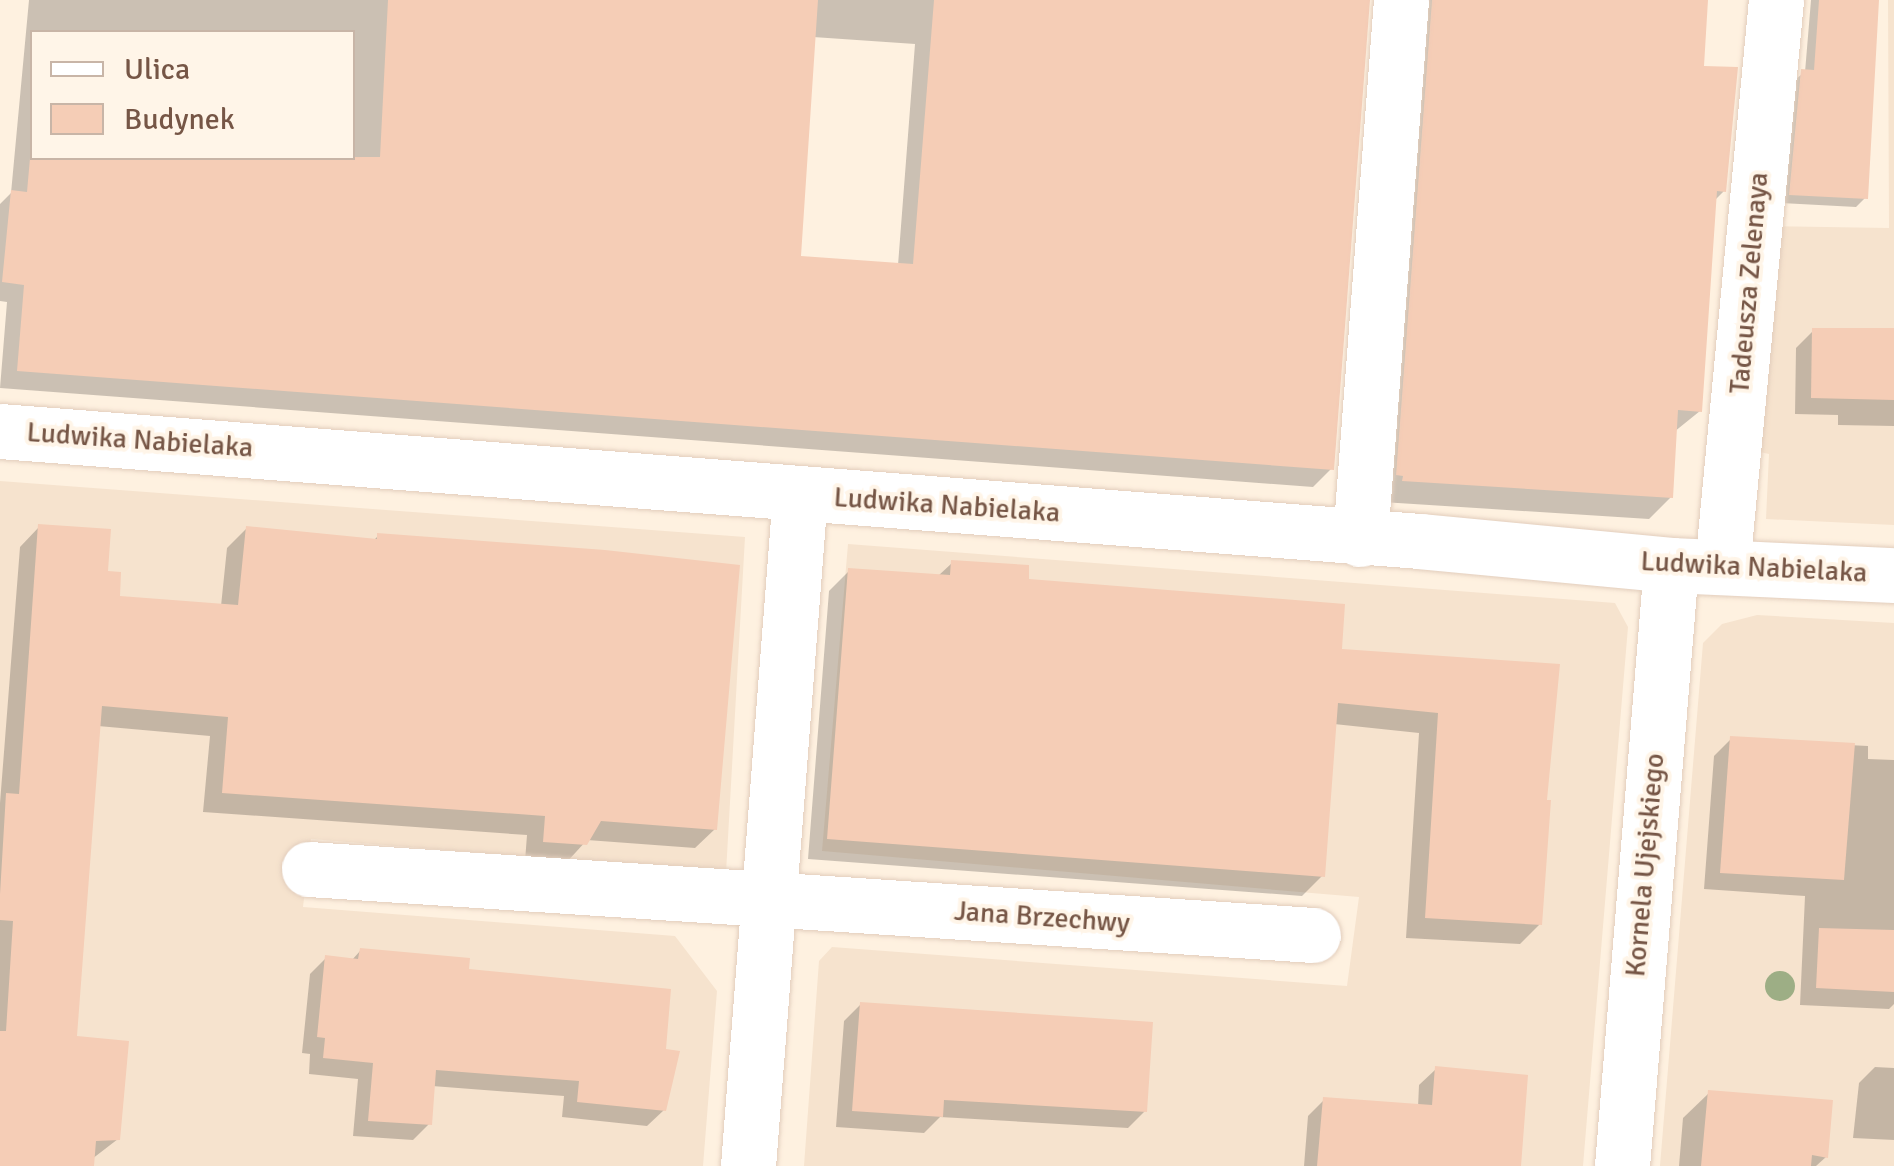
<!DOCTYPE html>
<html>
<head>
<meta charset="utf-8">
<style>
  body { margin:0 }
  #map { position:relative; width:1894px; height:1166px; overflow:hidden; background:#fef1e0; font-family:Signika,sans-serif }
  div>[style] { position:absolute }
  .residential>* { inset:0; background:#f6e3ce }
  .shadow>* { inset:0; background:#0003 }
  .building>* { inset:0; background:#f5cdb6 }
  .roads { filter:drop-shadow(0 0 2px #e2cdbc) drop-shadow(0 0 2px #e2cdbc) }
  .minor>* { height:55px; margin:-27.5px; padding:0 27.5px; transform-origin:27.5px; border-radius:27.5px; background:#fff }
  .trees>* { width:30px; height:30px; margin:-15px; border-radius:50%; background:#9dae85 }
  span { translate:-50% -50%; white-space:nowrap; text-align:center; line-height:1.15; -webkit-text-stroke:8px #fff5e8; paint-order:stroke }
  .street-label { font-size:28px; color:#765646 }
  .legend { position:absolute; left:30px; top:30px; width:325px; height:130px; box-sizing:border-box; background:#fff5e8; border:2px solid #c8b5a7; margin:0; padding:12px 18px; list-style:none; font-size:30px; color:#765646 }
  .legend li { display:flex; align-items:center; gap:20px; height:50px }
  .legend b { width:50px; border:2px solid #c8b5a7 }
</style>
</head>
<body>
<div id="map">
  <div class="residential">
    <div style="clip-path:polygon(1888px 0,1894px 0,1894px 525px,1766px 519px,1769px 454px,1750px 450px,1767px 226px,1889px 228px)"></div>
    <div style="clip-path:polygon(0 481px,745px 537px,726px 873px,311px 839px,303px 907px,675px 936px,717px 991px,703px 1166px,0 1166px)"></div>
    <div style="clip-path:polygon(848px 544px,1615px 603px,1628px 627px,1583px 1166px,804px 1166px,819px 961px,832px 947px,1347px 986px,1359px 897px,822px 851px)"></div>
    <div style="clip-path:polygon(1757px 615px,1894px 623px,1894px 1166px,1660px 1166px,1703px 643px,1722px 624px)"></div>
  </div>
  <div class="shadow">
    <div style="clip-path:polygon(evenodd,29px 0,1367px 0,1331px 469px,1313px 487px,0 388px,7px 302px,0 301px,0 204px,11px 193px,29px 0,32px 32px,352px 32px,352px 158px,32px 158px,32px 32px,29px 0,813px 37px,915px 44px,898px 265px,798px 258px,813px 37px)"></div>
    <div style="clip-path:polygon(1408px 0,1651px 0,1701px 68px,1724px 191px,1714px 201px,1700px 411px,1674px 432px,1671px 497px,1649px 519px,1382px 502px)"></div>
    <div style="clip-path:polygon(1811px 0,1876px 0,1865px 198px,1856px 207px,1781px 203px,1793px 81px,1805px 72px)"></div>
    <div style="clip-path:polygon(1813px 331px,1894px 331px,1894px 426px,1838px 425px,1838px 415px,1795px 414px,1796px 348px)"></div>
    <div style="clip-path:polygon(39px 527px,106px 574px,117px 599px,221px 606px,227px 548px,247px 528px,373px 541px,378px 536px,715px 829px,695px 848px,587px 840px,565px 864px,525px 861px,527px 835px,203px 812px,210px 736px,98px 726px,74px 1038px,118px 1139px,92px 1159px,92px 1166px,0 1166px,0 803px,20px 547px)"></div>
    <div style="clip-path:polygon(952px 563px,1339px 651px,1558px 667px,1544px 803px,1540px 924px,1520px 944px,1406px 938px,1419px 733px,1334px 724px,1322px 876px,1302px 896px,808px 859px,829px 591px,849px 571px,938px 576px)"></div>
    <div style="clip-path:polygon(1731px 739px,1868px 746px,1868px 759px,1894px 760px,1894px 1004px,1889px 1009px,1800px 1005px,1805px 896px,1704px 889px,1714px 756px)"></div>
    <div style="clip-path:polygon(361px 950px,466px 971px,664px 1051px,664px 1110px,647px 1126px,562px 1117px,564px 1096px,432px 1086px,429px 1124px,413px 1140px,353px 1136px,358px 1079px,309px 1074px,310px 1054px,302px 1053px,310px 974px,326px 958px,351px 961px)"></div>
    <div style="clip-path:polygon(861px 1004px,1145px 1111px,1128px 1128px,940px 1117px,924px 1133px,836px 1127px,844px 1021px)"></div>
    <div style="clip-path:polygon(1875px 1067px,1894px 1068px,1894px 1140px,1853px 1138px,1859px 1083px)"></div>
    <div style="clip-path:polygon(1436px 1069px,1518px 1166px,1304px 1166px,1308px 1116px,1324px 1100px,1418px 1107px,1419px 1085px)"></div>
    <div style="clip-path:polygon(1709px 1093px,1826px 1157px,1816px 1166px,1679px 1166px,1683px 1118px)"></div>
  </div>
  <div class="building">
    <div style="clip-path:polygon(388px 0,818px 0,801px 256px,913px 264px,934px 0,1370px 0,1334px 470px,17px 371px,24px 285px,2px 282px,11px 190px,27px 192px,30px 158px,380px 157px)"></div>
    <div style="clip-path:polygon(1432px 0,1708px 0,1704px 66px,1738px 67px,1726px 192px,1717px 191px,1702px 412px,1678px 410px,1673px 498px,1402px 481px,1403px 476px,1396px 475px)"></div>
    <div style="clip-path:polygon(1819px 0,1879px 0,1868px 199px,1789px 195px,1801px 69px,1814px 70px)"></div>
    <div style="clip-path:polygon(1812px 328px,1894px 328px,1894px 400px,1811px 398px)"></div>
    <div style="clip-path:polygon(38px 524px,111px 529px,108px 571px,121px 572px,120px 596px,238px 605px,246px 526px,377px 539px,377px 533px,605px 550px,740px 565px,717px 830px,601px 821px,587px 845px,543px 842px,545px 816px,222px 793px,228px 717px,102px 706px,77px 1036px,129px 1041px,120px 1140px,96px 1141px,94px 1166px,0 1166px,0 1031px,6px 1031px,13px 921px,0 920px,0 894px,6px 793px,19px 794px)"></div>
    <div style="clip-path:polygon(951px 560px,1029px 565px,1029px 579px,1345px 604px,1342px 649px,1560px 664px,1547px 800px,1551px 800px,1542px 925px,1425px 918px,1438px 713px,1338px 703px,1325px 877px,827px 839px,848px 568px,950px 575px)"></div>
    <div style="clip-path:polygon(1730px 736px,1855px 743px,1844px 880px,1720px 873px)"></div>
    <div style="clip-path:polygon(1819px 928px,1894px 930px,1894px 992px,1816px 988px)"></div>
    <div style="clip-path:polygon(360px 948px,470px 958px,469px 969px,671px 989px,666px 1049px,680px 1051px,666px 1111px,577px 1102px,579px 1081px,436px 1070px,432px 1125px,368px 1121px,373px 1063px,323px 1058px,325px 1038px,317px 1037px,325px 955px,358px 959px)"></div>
    <div style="clip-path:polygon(860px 1002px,1153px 1022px,1147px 1112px,944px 1100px,943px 1117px,852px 1111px)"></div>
    <div style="clip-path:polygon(1435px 1066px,1528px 1075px,1521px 1166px,1317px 1166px,1323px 1097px,1432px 1105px)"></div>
    <div style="clip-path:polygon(1708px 1090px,1833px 1100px,1828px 1158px,1812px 1155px,1811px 1166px,1701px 1166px)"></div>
  </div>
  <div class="roads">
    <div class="minor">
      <div style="left:0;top:431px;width:1423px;rotate:4.43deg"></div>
      <div style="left:1419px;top:541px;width:253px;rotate:5.4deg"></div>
      <div style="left:1671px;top:565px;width:223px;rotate:2.6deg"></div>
      <div style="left:1360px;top:539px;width:541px;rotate:-85.65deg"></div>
      <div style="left:1722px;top:567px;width:570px;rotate:-84.56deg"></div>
      <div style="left:309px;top:869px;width:1006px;rotate:3.76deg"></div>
      <div style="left:748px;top:1166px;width:674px;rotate:-85.58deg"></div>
      <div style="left:1622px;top:1166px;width:603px;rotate:-85.34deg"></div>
    </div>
  </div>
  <div class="trees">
    <div style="left:1780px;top:986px"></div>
  </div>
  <div class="street-label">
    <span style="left:1749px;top:283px;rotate:-85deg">Tadeusza Zelenaya</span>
    <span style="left:140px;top:440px;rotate:4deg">Ludwika Nabielaka</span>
    <span style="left:947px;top:505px;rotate:4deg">Ludwika Nabielaka</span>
    <span style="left:1754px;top:567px;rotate:3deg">Ludwika Nabielaka</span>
    <span style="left:1645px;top:865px;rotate:-85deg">Kornela Ujejskiego</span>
    <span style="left:1042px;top:917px;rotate:4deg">Jana Brzechwy</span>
  </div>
  <ul class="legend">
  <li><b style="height:12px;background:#fff"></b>Ulica</li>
  <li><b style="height:28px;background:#f5cdb6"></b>Budynek</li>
  </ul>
</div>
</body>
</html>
